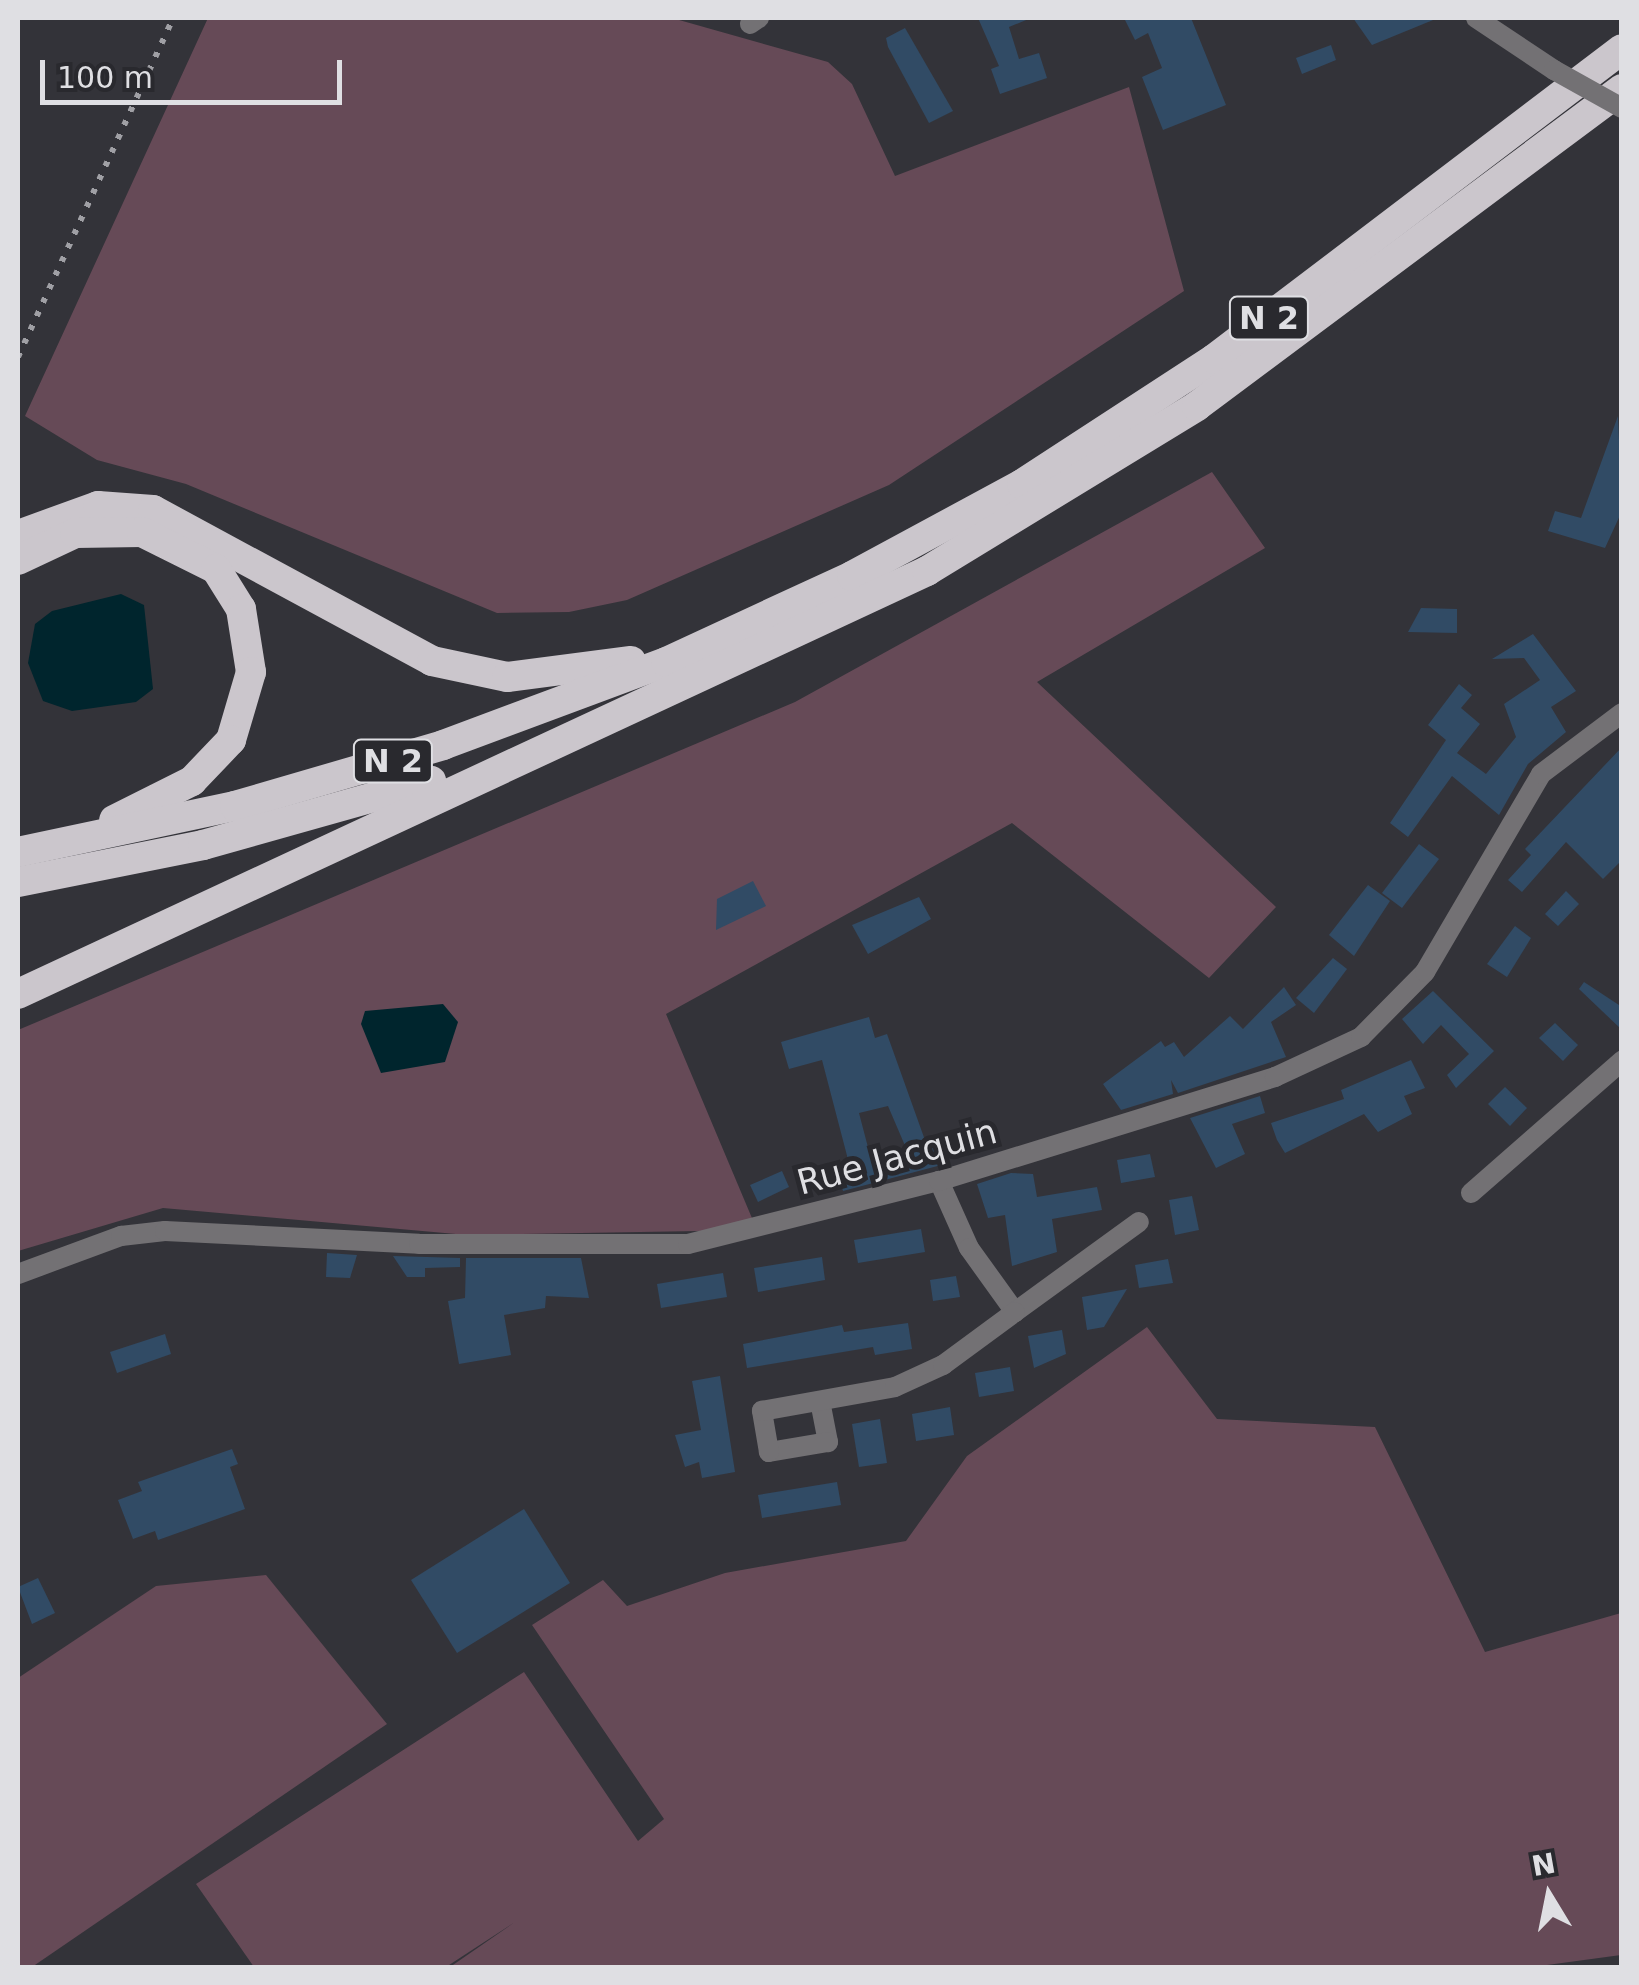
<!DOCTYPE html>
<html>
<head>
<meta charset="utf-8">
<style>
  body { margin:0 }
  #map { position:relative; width:1639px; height:1985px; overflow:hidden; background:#333339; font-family:"DejaVu Sans",sans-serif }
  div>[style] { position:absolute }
  .green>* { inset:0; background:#664a57 }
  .water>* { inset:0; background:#00252d }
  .building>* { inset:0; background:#314b65 }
  .street>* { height:20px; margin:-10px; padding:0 10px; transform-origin:10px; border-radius:10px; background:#737174 }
  .highway>* { height:30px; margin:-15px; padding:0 15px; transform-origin:15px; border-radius:15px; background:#cbc6cc }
  .rail>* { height:6px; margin-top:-3px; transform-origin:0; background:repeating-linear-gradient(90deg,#a0a0a5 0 5px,transparent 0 15px) }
  .street-bridge>* { height:20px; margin:-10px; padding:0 10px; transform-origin:10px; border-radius:10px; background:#737174 }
  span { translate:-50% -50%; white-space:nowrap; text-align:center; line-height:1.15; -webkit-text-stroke:10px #29292e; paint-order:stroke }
  .shield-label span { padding:2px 8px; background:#29292e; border:2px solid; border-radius:8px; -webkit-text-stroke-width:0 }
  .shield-label { font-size:32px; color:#dfdfe3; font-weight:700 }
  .street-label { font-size:35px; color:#dfdfe3 }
  .frame { position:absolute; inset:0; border:20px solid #dfdfe3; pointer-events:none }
  .north { position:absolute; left:1499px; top:1845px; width:100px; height:100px; -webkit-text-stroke:8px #29292e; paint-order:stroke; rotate:350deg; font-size:28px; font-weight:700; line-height:40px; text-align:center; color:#dfdfe3 }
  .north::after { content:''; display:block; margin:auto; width:35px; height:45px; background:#dfdfe3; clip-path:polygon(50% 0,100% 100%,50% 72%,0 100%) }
  .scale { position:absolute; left:40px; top:60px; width:302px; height:45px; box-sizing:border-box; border:5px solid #dfdfe3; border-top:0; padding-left:12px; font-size:30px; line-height:35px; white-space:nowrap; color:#dfdfe3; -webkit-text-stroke:8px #29292e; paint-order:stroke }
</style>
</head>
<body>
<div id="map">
  <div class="green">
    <div style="clip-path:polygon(208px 18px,672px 18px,828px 62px,852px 84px,895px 176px,1129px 87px,1184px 291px,889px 485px,627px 600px,569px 612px,497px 613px,186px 484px,97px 460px,25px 416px)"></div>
    <div style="clip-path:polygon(1212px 472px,1265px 548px,1037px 682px,1276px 907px,1209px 978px,1012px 823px,666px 1014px,757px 1230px,467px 1235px,163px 1208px,18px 1251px,18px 1030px,795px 702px)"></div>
    <div style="clip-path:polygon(1147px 1327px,1217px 1419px,1375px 1427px,1485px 1652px,1621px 1613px,1621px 1955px,1525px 1968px,450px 1967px,515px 1922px,446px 1967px,254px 1967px,196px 1884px,524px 1672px,638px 1841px,664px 1819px,532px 1625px,603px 1580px,627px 1606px,725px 1573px,906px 1541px,967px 1456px)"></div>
    <div style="clip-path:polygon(266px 1575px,387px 1724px,32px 1967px,18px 1967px,18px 1678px,156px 1586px)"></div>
  </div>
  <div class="water">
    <div style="clip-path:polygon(121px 594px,144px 605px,153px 689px,136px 702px,72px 711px,43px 701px,28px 663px,35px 624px,52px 611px)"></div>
    <div style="clip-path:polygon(443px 1004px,458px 1022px,445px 1062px,381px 1073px,361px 1024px,365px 1011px)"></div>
  </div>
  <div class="building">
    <div style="clip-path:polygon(978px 18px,1031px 18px,1009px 27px,1019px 59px,1039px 53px,1047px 78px,1000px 94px,991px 69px,999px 66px)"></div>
    <div style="clip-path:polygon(1124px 18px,1191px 18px,1226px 105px,1163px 130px,1142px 77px,1162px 68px,1148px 33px,1135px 40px)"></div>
    <div style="clip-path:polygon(1353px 18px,1438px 18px,1372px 45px)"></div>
    <div style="clip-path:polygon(905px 28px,953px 111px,929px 123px,888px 47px,886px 38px)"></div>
    <div style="clip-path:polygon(1331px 45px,1336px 60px,1302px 74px,1296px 58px)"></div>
    <div style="clip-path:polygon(1618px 416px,1622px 511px,1605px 548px,1548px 531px,1555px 511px,1581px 518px)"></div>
    <div style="clip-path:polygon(1421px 608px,1457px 609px,1457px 633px,1408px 632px)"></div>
    <div style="clip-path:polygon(1533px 634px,1576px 691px,1551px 707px,1566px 732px,1528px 764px,1499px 815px,1452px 776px,1408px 837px,1390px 823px,1446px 740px,1428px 725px,1459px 684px,1472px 695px,1461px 708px,1480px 724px,1457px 753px,1486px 774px,1516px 737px,1504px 704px,1540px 680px,1524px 658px,1492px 659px)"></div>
    <div style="clip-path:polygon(1622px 747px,1622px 860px,1603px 879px,1566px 842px,1522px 892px,1508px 880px,1531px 855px,1525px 849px)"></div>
    <div style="clip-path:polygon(1419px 844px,1439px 859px,1402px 908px,1382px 893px)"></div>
    <div style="clip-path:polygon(753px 881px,766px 906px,716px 930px,717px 899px)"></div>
    <div style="clip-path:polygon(1368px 885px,1390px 901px,1354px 956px,1329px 935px)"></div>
    <div style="clip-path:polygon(1566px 891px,1579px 904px,1558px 926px,1545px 914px)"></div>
    <div style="clip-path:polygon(919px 897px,931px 919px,868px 954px,852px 925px)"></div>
    <div style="clip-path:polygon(1515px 926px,1531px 938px,1507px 977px,1487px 964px)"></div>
    <div style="clip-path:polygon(1333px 958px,1347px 969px,1314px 1013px,1296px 998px)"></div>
    <div style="clip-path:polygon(1584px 982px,1622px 1007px,1622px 1030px,1579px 989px)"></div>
    <div style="clip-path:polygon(1284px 987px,1296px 1005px,1271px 1022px,1286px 1057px,1178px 1093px,1171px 1080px,1173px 1094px,1121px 1110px,1103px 1084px,1161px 1041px,1165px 1047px,1174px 1042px,1184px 1057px,1230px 1016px,1243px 1029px)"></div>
    <div style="clip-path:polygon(1433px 991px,1494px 1051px,1456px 1088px,1447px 1075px,1469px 1054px,1441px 1025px,1423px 1044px,1402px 1019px)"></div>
    <div style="clip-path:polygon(evenodd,869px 1017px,875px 1038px,887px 1034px,926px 1143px,943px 1142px,949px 1163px,843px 1191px,838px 1174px,851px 1171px,822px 1060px,789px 1069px,781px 1042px,869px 1017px,888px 1106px,906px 1148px,870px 1155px,859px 1113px,888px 1106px)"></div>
    <div style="clip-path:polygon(1555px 1023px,1578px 1045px,1563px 1061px,1539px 1038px)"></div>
    <div style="clip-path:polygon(1411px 1060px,1425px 1088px,1404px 1096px,1412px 1114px,1378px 1132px,1364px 1114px,1285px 1153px,1277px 1140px,1271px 1123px,1344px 1099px,1341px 1090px)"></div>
    <div style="clip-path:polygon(1505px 1087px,1527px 1108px,1510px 1126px,1488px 1104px)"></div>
    <div style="clip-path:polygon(1260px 1096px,1265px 1113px,1232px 1124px,1245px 1154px,1216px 1168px,1190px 1118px)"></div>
    <div style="clip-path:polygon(1150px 1154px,1155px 1177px,1121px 1183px,1117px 1160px)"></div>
    <div style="clip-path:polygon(782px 1171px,789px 1187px,758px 1202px,750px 1185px)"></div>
    <div style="clip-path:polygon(1011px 1173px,1033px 1174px,1037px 1197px,1097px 1187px,1102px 1210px,1052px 1219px,1057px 1252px,1012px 1266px,1005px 1215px,988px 1218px,977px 1184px)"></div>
    <div style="clip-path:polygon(1192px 1196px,1199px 1230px,1175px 1235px,1169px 1200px)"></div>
    <div style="clip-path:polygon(921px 1229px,925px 1252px,858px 1263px,854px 1240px)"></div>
    <div style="clip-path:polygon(327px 1253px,357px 1255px,350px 1278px,326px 1277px)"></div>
    <div style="clip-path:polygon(393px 1256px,460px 1258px,460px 1267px,425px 1268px,425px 1277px,407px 1277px)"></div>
    <div style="clip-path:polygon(822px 1257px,825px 1280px,758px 1292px,754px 1268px)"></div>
    <div style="clip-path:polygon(466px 1258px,581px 1258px,589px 1298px,546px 1296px,545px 1308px,504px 1315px,511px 1355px,459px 1364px,448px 1301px,465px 1298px)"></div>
    <div style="clip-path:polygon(1168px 1259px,1173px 1283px,1139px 1288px,1135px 1265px)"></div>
    <div style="clip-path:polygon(723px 1273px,727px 1297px,661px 1308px,657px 1284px)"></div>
    <div style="clip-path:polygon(956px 1276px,960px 1297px,933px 1301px,930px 1280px)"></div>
    <div style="clip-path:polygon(1127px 1289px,1104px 1327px,1087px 1330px,1082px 1297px)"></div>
    <div style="clip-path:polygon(908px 1323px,912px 1349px,875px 1355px,873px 1347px,747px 1368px,743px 1344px,842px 1325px,844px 1332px)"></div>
    <div style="clip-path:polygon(1062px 1330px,1066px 1354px,1034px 1368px,1028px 1336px)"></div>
    <div style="clip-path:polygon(165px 1334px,171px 1354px,117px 1373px,110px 1352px)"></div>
    <div style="clip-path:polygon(1010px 1367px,1014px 1391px,979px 1397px,975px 1373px)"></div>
    <div style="clip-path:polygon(720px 1376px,735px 1472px,702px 1478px,699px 1462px,685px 1467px,675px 1435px,701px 1430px,692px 1381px)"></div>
    <div style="clip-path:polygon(950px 1407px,954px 1435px,916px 1441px,912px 1414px)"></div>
    <div style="clip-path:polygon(880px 1419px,887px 1463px,859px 1467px,852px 1424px)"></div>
    <div style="clip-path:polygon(232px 1449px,238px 1464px,230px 1467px,245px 1509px,158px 1540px,155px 1531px,133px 1539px,118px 1500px,142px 1491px,138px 1482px)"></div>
    <div style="clip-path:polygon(837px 1482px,841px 1505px,762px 1518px,758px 1495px)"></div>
    <div style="clip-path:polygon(524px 1509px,570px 1583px,457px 1653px,411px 1580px)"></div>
    <div style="clip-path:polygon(38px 1578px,55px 1613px,32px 1624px,18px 1587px)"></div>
  </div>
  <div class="street">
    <div style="left:1476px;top:18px;width:94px;rotate:33.7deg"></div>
    <div style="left:750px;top:24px;width:11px;rotate:-34deg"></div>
    <div style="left:939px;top:1181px;width:73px;rotate:65.9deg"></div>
    <div style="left:969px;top:1248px;width:79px;rotate:54.3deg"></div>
    <div style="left:1015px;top:1312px;width:153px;rotate:-36deg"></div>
    <div style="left:1471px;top:1193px;width:201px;rotate:-41.2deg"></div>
    <div style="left:18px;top:1274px;width:110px;rotate:-20.3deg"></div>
    <div style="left:121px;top:1236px;width:44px;rotate:-6.5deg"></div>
    <div style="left:165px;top:1231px;width:254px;rotate:2.9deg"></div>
    <div style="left:419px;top:1244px;width:269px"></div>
    <div style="left:688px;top:1244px;width:259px;rotate:-14.1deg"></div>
    <div style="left:939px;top:1181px;width:352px;rotate:-17.2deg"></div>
    <div style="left:1275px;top:1077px;width:95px;rotate:-24.9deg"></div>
    <div style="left:1361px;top:1037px;width:91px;rotate:-45.4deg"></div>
    <div style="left:1425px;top:972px;width:229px;rotate:-59.6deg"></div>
    <div style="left:1541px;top:774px;width:101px;rotate:-37deg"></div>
    <div style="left:820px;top:1401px;width:42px;rotate:79deg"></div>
    <div style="left:828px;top:1442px;width:60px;rotate:170.4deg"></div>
    <div style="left:769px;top:1452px;width:42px;rotate:-99.7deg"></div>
    <div style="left:762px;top:1411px;width:135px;rotate:-10.2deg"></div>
    <div style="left:895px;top:1387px;width:53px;rotate:-24.6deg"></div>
    <div style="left:943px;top:1365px;width:89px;rotate:-36.4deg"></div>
  </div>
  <div class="highway">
    <div style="left:18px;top:535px;width:85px;rotate:-19.9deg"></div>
    <div style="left:98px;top:506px;width:55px;rotate:4.2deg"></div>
    <div style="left:153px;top:510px;width:317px;rotate:28.4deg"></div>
    <div style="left:432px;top:661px;width:77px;rotate:12deg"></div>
    <div style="left:507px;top:677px;width:125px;rotate:-7.4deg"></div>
    <div style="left:18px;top:560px;width:63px;rotate:-25.3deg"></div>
    <div style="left:75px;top:533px;width:67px;rotate:-0.9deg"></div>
    <div style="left:142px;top:532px;width:83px;rotate:26.6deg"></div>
    <div style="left:216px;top:569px;width:47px;rotate:58deg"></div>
    <div style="left:241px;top:609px;width:64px;rotate:81deg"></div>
    <div style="left:251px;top:672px;width:71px;rotate:106.4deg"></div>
    <div style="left:231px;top:740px;width:57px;rotate:133.6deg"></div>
    <div style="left:192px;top:781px;width:87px;rotate:153.4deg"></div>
    <div style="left:18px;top:852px;width:222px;rotate:-12deg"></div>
    <div style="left:235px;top:806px;width:217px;rotate:-16.3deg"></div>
    <div style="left:443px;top:745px;width:238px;rotate:-20.4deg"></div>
    <div style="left:666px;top:662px;width:205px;rotate:-24.8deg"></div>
    <div style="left:852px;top:576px;width:193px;rotate:-28.4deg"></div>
    <div style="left:1022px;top:484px;width:229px;rotate:-33.1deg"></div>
    <div style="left:1214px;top:359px;width:512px;rotate:-37.23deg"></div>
    <div style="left:18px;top:882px;width:189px;rotate:-11.3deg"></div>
    <div style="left:203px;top:845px;width:237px;rotate:-15.7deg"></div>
    <div style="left:18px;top:994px;width:1003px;rotate:-24.95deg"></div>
    <div style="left:927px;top:571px;width:316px;rotate:-31.4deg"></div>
    <div style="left:1197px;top:406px;width:530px;rotate:-36.72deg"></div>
  </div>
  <div class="rail">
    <div style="left:18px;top:357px;width:373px;rotate:-65.4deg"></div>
  </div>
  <div class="street-bridge">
    <div style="left:1554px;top:70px;width:78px;rotate:29.2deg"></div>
  </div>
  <div class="shield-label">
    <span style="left:1269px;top:318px">N 2</span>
    <span style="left:393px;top:761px">N 2</span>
  </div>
  <div class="street-label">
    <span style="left:897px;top:1157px;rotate:-15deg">Rue Jacquin</span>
  </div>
  <div class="frame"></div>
  <div class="north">N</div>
  <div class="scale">100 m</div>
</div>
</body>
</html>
